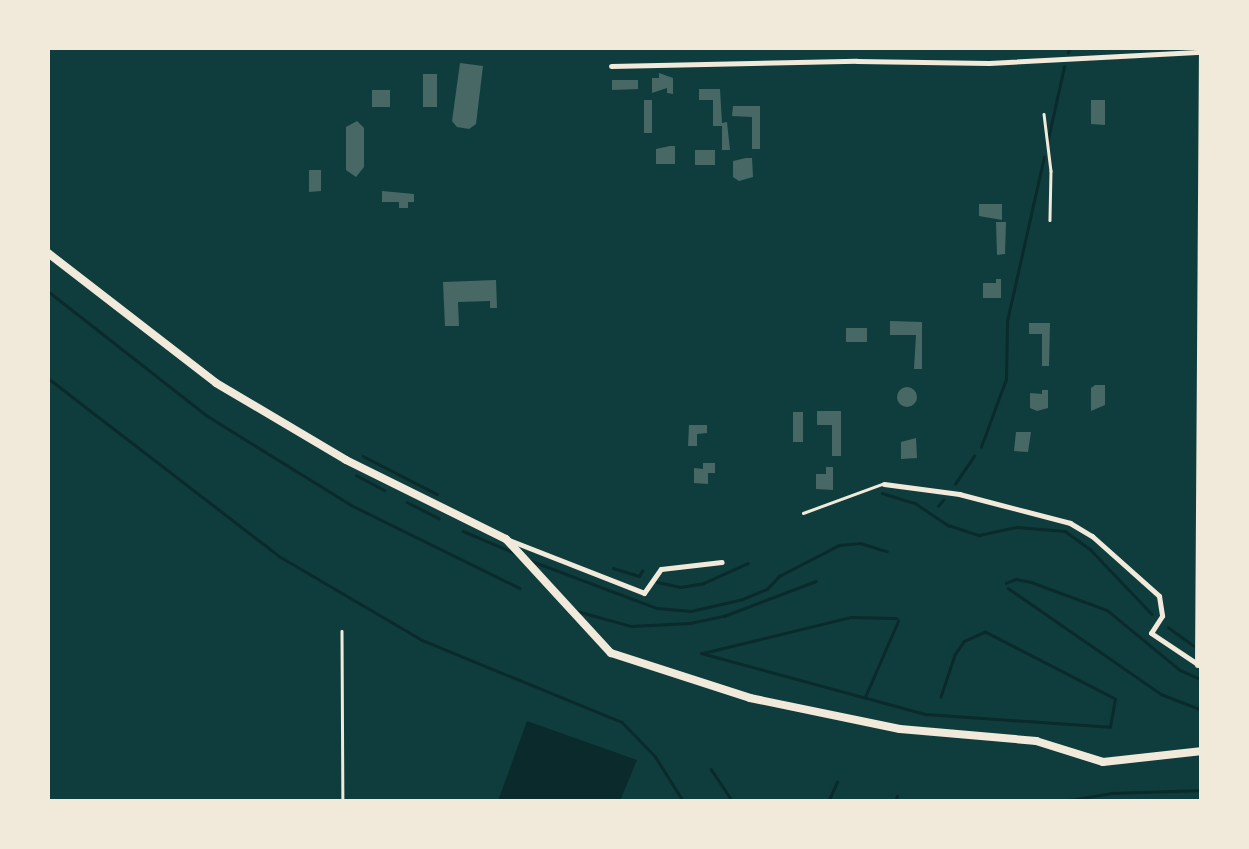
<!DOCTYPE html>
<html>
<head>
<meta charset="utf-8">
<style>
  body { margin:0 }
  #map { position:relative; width:1249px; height:849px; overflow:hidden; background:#0f3d3e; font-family:Signika,sans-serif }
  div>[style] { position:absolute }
  .water>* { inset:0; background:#0a2a2b }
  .stream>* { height:2.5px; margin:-1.25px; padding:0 1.25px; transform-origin:1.25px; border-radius:1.25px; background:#0a2a2b }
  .building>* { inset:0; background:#486865 }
  .round { border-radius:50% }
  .path>* { height:2.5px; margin:-1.25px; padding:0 1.25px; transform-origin:1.25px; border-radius:1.25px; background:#f1e9da }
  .service>* { height:2.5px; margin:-1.25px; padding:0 1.25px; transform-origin:1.25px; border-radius:1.25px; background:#f1e9da }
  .minor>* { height:5px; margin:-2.5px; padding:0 2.5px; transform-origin:2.5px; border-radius:2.5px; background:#f1e9da }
  .trunk>* { height:8px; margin:-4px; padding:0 4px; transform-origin:4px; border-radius:4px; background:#f1e9da }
  span { translate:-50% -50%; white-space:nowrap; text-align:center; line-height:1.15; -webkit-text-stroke:10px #f1e9da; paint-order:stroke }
  .frame { position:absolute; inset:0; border:50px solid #f1e9da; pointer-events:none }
</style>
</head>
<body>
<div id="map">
  <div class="water">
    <div style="clip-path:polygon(527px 721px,637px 760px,620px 801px,498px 801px)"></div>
  </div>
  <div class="stream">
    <div style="left:1068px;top:53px;width:5px;rotate:-79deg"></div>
    <div style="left:1048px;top:139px;width:74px;rotate:-77.5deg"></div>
    <div style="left:48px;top:291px;width:201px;rotate:38.1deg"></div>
    <div style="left:206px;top:415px;width:171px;rotate:31.8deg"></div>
    <div style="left:351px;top:505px;width:188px;rotate:26.2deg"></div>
    <div style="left:48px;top:378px;width:292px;rotate:37.6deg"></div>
    <div style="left:279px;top:556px;width:166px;rotate:30.4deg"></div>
    <div style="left:422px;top:640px;width:216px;rotate:22.3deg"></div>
    <div style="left:622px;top:722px;width:47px;rotate:45.9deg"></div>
    <div style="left:655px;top:756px;width:54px;rotate:57.8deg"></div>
    <div style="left:981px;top:447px;width:72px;rotate:-69.8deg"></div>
    <div style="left:1006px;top:379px;width:58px;rotate:-89deg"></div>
    <div style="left:1007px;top:321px;width:168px;rotate:-77.3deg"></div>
    <div style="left:363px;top:456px;width:83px;rotate:27.2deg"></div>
    <div style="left:356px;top:475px;width:32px;rotate:28deg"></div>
    <div style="left:955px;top:484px;width:34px;rotate:-56deg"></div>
    <div style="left:882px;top:493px;width:34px;rotate:17deg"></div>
    <div style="left:915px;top:503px;width:40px;rotate:34deg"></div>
    <div style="left:948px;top:525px;width:33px;rotate:18deg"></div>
    <div style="left:979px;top:535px;width:39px;rotate:-12deg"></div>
    <div style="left:1017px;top:527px;width:48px;rotate:4.8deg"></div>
    <div style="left:1065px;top:531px;width:32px;rotate:36deg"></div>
    <div style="left:1091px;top:550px;width:88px;rotate:46.4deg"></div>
    <div style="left:407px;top:502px;width:36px;rotate:27deg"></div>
    <div style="left:938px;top:506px;width:8px;rotate:-50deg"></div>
    <div style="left:463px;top:531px;width:59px;rotate:23.1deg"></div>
    <div style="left:529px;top:560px;width:137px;rotate:20.6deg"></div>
    <div style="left:657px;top:608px;width:34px;rotate:5deg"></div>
    <div style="left:691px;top:611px;width:53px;rotate:-13deg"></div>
    <div style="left:743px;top:599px;width:26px;rotate:-23deg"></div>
    <div style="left:767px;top:589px;width:18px;rotate:-47deg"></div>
    <div style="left:779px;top:576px;width:68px;rotate:-27.3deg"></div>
    <div style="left:839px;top:545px;width:21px;rotate:-5deg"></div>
    <div style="left:860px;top:543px;width:28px;rotate:17deg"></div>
    <div style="left:613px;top:568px;width:27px;rotate:17deg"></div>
    <div style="left:639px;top:576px;width:6px;rotate:-59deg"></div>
    <div style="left:657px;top:582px;width:24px;rotate:12deg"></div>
    <div style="left:680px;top:587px;width:24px;rotate:-9deg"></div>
    <div style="left:704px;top:583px;width:48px;rotate:-24.4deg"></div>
    <div style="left:1006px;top:583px;width:11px;rotate:-22deg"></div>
    <div style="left:1016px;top:579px;width:15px;rotate:11deg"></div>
    <div style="left:1031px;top:582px;width:81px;rotate:20.2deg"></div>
    <div style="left:1107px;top:610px;width:94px;rotate:39.4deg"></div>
    <div style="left:1180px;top:670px;width:24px;rotate:24deg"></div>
    <div style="left:1008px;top:588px;width:186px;rotate:34.7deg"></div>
    <div style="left:1161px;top:694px;width:44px;rotate:21.3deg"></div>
    <div style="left:577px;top:611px;width:56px;rotate:15.5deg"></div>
    <div style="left:631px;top:626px;width:59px;rotate:-2.9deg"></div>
    <div style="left:690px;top:623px;width:35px;rotate:-12deg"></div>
    <div style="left:724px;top:616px;width:98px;rotate:-20.8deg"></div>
    <div style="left:1168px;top:627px;width:31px;rotate:36deg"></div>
    <div style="left:701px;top:653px;width:233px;rotate:15.2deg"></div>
    <div style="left:926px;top:714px;width:184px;rotate:4deg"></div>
    <div style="left:1110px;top:727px;width:28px;rotate:-80deg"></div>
    <div style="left:1115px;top:699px;width:146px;rotate:-152.7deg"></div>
    <div style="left:985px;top:632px;width:23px;rotate:155deg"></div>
    <div style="left:964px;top:642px;width:16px;rotate:125deg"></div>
    <div style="left:955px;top:655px;width:44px;rotate:108.4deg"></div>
    <div style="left:703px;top:653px;width:152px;rotate:-13.7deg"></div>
    <div style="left:851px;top:617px;width:45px;rotate:1.3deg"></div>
    <div style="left:865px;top:697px;width:83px;rotate:-66.5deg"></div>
    <div style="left:711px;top:769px;width:40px;rotate:56deg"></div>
    <div style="left:828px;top:802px;width:22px;rotate:-66deg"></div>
    <div style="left:895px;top:802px;width:6px;rotate:-72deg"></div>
    <div style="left:1057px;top:802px;width:56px;rotate:-9.3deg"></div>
    <div style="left:1112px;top:793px;width:90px;rotate:-1.9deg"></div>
  </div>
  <div class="building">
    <div style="clip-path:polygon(460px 63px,483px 66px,476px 124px,469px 129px,457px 127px,452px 121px)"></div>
    <div style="clip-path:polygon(659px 73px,673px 78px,673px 94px,667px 93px,667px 88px,652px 93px,652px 78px,659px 78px)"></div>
    <div style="clip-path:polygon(423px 74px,437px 74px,437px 107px,423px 107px)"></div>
    <div style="clip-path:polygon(612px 80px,638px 80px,638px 89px,612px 90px)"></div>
    <div style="clip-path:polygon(699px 89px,720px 89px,722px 123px,727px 122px,730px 150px,722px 150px,722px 126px,713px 126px,713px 100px,699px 100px)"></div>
    <div style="clip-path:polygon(372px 90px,390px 90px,390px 107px,372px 107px)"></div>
    <div style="clip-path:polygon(644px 100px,652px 100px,652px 133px,644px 133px)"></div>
    <div style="clip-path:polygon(1091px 100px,1105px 100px,1105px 125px,1091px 124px)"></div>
    <div style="clip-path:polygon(733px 106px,760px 106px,760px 149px,752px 149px,752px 117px,732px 116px)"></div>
    <div style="clip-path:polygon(357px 121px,364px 128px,364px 167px,356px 177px,346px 170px,346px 127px)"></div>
    <div style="clip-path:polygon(670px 146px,675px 146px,675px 164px,656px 164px,656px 149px)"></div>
    <div style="clip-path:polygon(695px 150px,715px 150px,715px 165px,695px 165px)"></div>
    <div style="clip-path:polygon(746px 158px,752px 158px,753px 177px,739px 181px,733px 177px,733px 161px)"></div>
    <div style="clip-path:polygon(309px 170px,321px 170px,321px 191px,309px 192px)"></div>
    <div style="clip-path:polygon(382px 191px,414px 194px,414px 202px,408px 202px,408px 208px,399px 208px,399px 202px,382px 202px)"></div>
    <div style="clip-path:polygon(979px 204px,1002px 204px,1002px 220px,979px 216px)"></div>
    <div style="clip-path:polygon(996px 222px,1006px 222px,1005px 254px,997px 255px)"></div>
    <div style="clip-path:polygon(996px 279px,1001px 279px,1001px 298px,983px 298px,983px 283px,996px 283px)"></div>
    <div style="clip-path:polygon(496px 280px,497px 308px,490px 308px,490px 301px,458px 302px,459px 326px,445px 326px,443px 282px)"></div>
    <div style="clip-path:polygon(890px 321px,922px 322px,922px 369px,914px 369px,916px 335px,890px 335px)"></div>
    <div style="clip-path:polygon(1029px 323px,1050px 323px,1049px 366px,1042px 366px,1042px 334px,1029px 334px)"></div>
    <div style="clip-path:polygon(846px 328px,867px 328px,867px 342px,846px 342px)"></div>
    <div style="clip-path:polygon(1095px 385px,1105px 385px,1105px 405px,1091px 411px,1091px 388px)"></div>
    <div class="round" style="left:897px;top:387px;width:20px;height:20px"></div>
    <div style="clip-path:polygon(1042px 390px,1048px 390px,1048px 408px,1037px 411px,1030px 408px,1030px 393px,1042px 394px)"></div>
    <div style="clip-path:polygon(817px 411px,841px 411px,841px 456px,832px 456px,832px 425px,817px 425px)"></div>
    <div style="clip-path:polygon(793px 412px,803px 412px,803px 442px,793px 442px)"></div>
    <div style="clip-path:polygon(689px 425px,707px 425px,707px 433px,697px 434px,697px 446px,688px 446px)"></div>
    <div style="clip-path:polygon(1016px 432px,1031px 432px,1028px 452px,1014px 451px)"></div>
    <div style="clip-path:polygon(916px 438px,917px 458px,901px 459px,901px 442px)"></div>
    <div style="clip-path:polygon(703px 463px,715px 463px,715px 473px,708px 473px,708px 484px,694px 483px,694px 468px,703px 469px)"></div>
    <div style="clip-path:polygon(826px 467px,833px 467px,833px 490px,816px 489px,816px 474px,826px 474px)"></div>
  </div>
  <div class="path">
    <div style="left:1044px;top:114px;width:57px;rotate:83deg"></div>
    <div style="left:1051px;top:171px;width:49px;rotate:91.2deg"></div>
  </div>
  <div class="service">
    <div style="left:803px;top:513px;width:84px;rotate:-20.2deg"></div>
    <div style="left:342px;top:631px;width:171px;rotate:89.7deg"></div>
  </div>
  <div class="minor">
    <div style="left:611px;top:66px;width:246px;rotate:-1.2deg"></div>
    <div style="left:857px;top:61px;width:132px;rotate:0.9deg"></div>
    <div style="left:989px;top:63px;width:213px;rotate:-3deg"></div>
    <div style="left:884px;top:484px;width:76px;rotate:7.6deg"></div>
    <div style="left:959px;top:494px;width:115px;rotate:14.6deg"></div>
    <div style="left:1070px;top:523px;width:26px;rotate:31deg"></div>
    <div style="left:1092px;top:536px;width:90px;rotate:41.8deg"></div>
    <div style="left:1159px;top:596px;width:20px;rotate:81deg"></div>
    <div style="left:1162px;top:616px;width:20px;rotate:123deg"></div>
    <div style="left:1151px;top:633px;width:61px;rotate:33.7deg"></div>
    <div style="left:509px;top:540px;width:145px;rotate:21.4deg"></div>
    <div style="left:644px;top:593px;width:29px;rotate:-55deg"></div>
    <div style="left:661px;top:569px;width:61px;rotate:-6.5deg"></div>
    <div style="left:1197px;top:665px;width:613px;rotate:-89.63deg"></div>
  </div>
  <div class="trunk">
    <div style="left:48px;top:253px;width:212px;rotate:37.7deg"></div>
    <div style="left:216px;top:383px;width:151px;rotate:30.6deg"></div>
    <div style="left:346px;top:460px;width:178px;rotate:26.3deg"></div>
    <div style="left:506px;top:539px;width:155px;rotate:47.4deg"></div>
    <div style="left:611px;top:653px;width:146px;rotate:17.9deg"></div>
    <div style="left:750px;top:698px;width:153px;rotate:11.7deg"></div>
    <div style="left:900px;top:729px;width:137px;rotate:5deg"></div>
    <div style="left:1036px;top:741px;width:70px;rotate:17.4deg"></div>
    <div style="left:1103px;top:762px;width:100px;rotate:-6.3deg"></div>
  </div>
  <div class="frame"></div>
</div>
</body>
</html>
